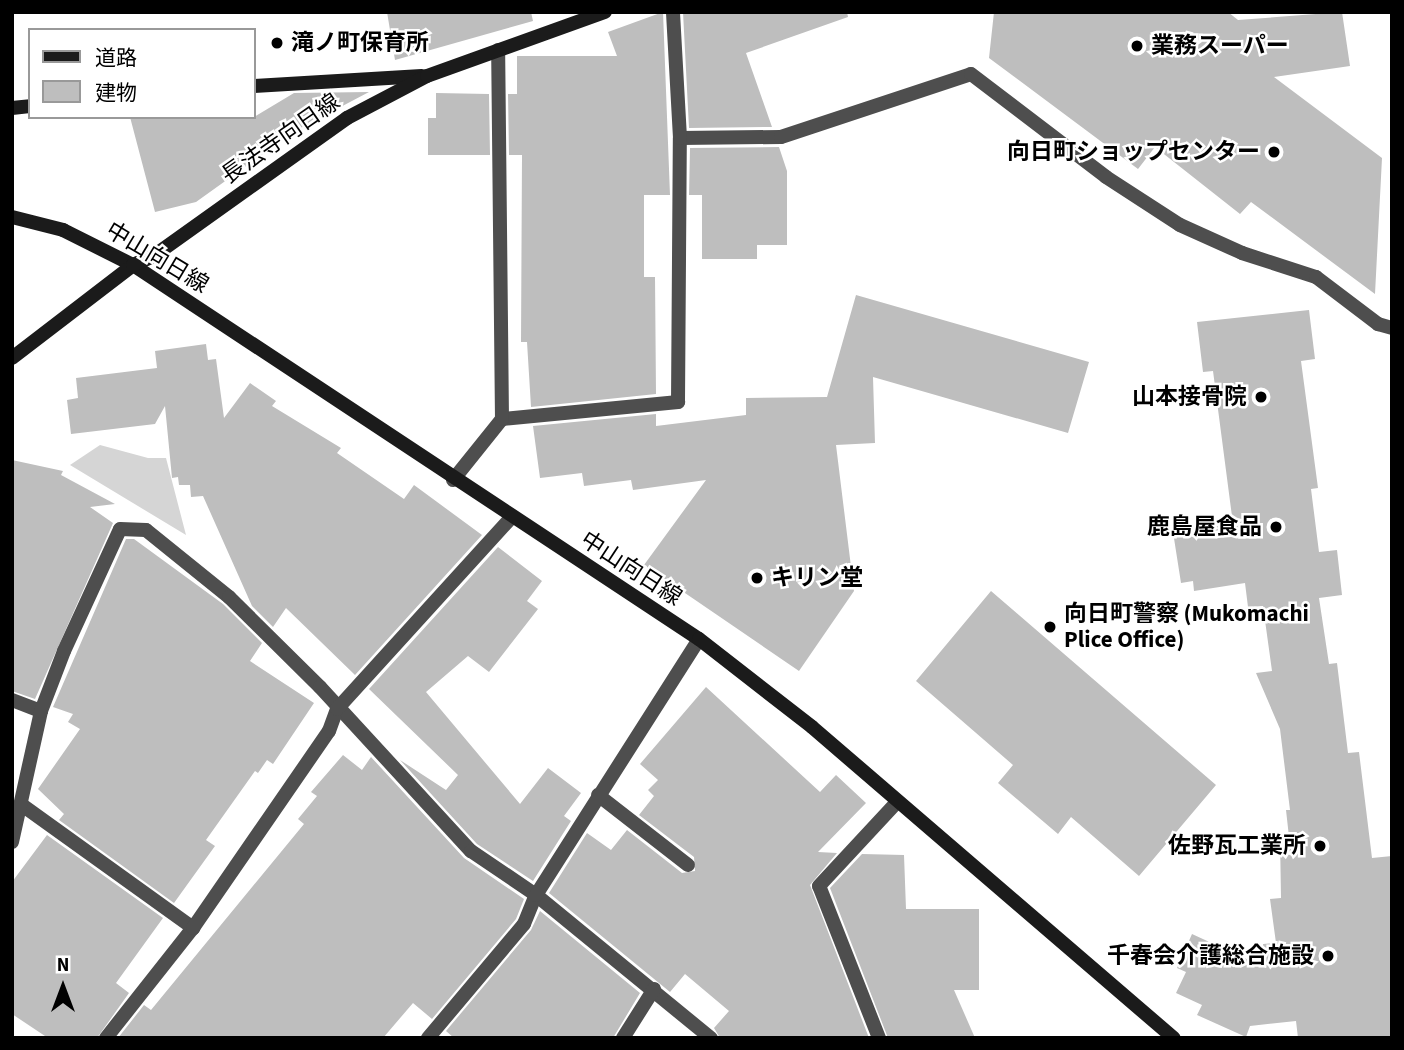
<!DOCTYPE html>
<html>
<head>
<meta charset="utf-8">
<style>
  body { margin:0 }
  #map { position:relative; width:1404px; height:1050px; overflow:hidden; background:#fff; font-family:"Source Sans 3","Noto Sans JP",sans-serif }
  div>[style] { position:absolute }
  .green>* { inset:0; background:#d5d5d5 }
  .building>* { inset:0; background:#bebebe }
  .minor>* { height:14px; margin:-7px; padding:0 7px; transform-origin:7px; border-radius:7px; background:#4e4e4e }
  .secondary>* { height:14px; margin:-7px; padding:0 7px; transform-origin:7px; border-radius:7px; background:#1b1b1b }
  .dots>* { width:19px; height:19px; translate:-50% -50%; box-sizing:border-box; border:4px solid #fff; border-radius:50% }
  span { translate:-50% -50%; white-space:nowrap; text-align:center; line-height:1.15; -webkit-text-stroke:5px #fff; paint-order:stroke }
  .poi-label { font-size:23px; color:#000; font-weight:700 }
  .left { translate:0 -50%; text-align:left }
  .right { translate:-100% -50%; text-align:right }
  .street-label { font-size:23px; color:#000 }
  .frame { position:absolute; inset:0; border:14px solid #000; pointer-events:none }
  .legend { position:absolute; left:28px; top:28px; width:228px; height:91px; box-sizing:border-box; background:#fff; border:2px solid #999; margin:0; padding:9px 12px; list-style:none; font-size:21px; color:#000 }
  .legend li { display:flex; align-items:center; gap:14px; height:35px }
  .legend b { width:35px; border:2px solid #999 }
  .north { position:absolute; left:28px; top:952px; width:70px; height:70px; -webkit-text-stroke:5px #fff; paint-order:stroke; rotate:0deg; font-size:19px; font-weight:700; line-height:28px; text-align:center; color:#000 }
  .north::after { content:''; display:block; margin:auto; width:24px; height:32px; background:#000; clip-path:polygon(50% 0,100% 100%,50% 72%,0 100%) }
</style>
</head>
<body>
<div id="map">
  <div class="green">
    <div style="clip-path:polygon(100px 445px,148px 458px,166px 458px,186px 535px,70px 465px)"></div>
  </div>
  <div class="building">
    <div style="clip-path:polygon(387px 12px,531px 12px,533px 21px,395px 60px)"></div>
    <div style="clip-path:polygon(663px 12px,670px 195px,644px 195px,644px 277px,655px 277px,656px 394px,531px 407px,527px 342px,521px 342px,522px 155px,509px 155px,508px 94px,517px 94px,517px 56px,617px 56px,608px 32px)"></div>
    <div style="clip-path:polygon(683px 12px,847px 12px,848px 17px,746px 53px,772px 127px,689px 128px)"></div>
    <div style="clip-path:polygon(994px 12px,1228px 12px,1238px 20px,1342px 12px,1350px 66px,1274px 77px,1382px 158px,1375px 294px,1251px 202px,1240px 214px,1155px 147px,1138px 169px,989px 58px)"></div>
    <div style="clip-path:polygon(369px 92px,295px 131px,196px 202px,155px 212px,130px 117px,254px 117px,294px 93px)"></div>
    <div style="clip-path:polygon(436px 93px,489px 94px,490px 155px,428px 155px,428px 118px,436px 118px)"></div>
    <div style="clip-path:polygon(779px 147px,787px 171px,787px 245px,757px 245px,757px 259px,702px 259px,702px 195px,689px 195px,690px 148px)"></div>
    <div style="clip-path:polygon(856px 295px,1089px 362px,1068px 433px,873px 377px,875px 443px,836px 445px,854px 591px,799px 671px,644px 565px,706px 480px,633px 490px,631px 480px,584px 486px,582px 473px,540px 478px,533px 426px,656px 414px,656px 426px,746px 415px,746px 398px,827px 397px)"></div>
    <div style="clip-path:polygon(1309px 310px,1315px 359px,1301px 361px,1318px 488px,1311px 489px,1319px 552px,1337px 550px,1342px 595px,1319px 598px,1329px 664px,1337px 663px,1348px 753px,1359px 752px,1372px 858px,1392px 856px,1392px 1038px,1298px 1038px,1296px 1021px,1250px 1026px,1246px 1037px,1197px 1015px,1202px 1005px,1176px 993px,1186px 972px,1177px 968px,1192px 934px,1266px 968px,1263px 944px,1276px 943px,1270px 899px,1281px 898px,1280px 838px,1289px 837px,1286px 810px,1290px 810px,1280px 729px,1256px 673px,1272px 671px,1263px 606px,1248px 607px,1245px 583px,1194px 591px,1193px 581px,1181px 583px,1173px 532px,1233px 524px,1213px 371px,1203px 372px,1197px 322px)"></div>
    <div style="clip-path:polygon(206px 344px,208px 360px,216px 359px,224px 418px,250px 383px,276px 401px,272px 406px,341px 448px,337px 453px,404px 499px,414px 485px,482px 535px,355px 675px,286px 608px,273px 627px,252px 606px,203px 496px,191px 497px,190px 485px,179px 485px,178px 477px,172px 478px,165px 406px,155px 424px,71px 434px,67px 400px,78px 398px,76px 378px,157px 368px,155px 351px)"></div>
    <div style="clip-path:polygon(12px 460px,63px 471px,61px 475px,115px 504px,90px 507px,113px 523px,35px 699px,12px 691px)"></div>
    <div style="clip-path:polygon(126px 539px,134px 539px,223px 604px,262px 643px,250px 661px,314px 703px,273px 764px,267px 760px,258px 773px,255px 771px,206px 840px,215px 846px,174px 903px,59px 820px,64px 814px,38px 789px,80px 729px,68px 722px,73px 714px,53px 707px)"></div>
    <div style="clip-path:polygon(498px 547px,542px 581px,527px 601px,538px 609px,489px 672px,468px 656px,426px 692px,520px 804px,548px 768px,581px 793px,564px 816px,571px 821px,533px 881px,477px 844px,400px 760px,446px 790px,458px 775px,369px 689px)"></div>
    <div style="clip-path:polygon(991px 591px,1216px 785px,1139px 876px,1071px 817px,1058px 834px,998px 783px,1013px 765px,916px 681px)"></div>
    <div style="clip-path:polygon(706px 687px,820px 792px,836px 775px,866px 803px,818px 852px,837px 853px,810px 885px,869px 1038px,720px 1038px,714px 1028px,729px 1011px,685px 974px,670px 992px,549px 893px,587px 833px,611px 850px,627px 830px,682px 873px,695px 871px,694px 857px,639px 815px,654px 796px,648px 790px,658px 780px,640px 764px)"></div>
    <div style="clip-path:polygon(343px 755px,362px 770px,371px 757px,464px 858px,524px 899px,516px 919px,432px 1019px,413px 1003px,383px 1038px,118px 1038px,144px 1005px,151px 1010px,304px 824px,298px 819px,317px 796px,311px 792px)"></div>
    <div style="clip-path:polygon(47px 835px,163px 918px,116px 983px,129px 993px,97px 1038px,48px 1038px,12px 1014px,12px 882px)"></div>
    <div style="clip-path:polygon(862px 854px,904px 855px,906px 909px,979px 909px,979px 990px,954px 990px,975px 1038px,888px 1038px,830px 888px)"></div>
    <div style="clip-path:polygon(540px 911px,640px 993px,613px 1038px,454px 1038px,446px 1031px,531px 930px)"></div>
  </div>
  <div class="minor">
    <div style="left:680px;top:138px;width:101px;rotate:-0.6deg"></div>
    <div style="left:781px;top:137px;width:200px;rotate:-18.3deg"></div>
    <div style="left:971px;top:74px;width:170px;rotate:37.3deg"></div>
    <div style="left:1106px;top:177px;width:88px;rotate:33deg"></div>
    <div style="left:1180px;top:225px;width:68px;rotate:24.3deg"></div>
    <div style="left:1242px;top:253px;width:78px;rotate:18deg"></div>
    <div style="left:1316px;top:277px;width:78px;rotate:37.2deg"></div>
    <div style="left:1378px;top:324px;width:15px;rotate:16deg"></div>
    <div style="left:502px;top:419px;width:177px;rotate:-5.5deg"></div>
    <div style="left:678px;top:402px;width:264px;rotate:-89.6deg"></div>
    <div style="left:680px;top:138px;width:126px;rotate:-93.2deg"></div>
    <div style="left:453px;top:480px;width:78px;rotate:-51.2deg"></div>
    <div style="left:502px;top:419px;width:369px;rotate:-90.6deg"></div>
    <div style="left:12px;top:700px;width:31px;rotate:21deg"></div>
    <div style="left:598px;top:795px;width:114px;rotate:37.9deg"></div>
    <div style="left:22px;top:805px;width:211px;rotate:35.7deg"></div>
    <div style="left:12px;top:842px;width:134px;rotate:-77.5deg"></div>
    <div style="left:41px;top:711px;width:64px;rotate:-69deg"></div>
    <div style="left:64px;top:651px;width:134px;rotate:-65.3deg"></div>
    <div style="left:120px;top:529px;width:26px;rotate:2deg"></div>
    <div style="left:146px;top:530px;width:107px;rotate:38.9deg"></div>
    <div style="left:229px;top:597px;width:128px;rotate:44.7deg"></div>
    <div style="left:320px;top:687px;width:223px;rotate:47.4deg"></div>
    <div style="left:471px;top:851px;width:78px;rotate:34.1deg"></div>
    <div style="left:536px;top:895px;width:226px;rotate:39.3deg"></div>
    <div style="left:106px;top:1038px;width:140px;rotate:-51.7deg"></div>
    <div style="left:193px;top:928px;width:239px;rotate:-55.4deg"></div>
    <div style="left:329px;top:731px;width:23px;rotate:-70deg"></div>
    <div style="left:337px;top:709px;width:257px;rotate:-47.7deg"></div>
    <div style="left:428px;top:1038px;width:149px;rotate:-49.9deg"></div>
    <div style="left:524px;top:924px;width:31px;rotate:-68deg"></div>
    <div style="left:536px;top:895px;width:303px;rotate:-57.5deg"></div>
    <div style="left:623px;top:1038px;width:58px;rotate:-57.7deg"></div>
    <div style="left:879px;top:1038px;width:163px;rotate:-111.5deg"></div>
    <div style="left:819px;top:886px;width:115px;rotate:-47.1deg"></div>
  </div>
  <div class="secondary">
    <div style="left:254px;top:86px;width:168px;rotate:-3.4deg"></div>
    <div style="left:12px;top:108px;width:18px;rotate:-6deg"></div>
    <div style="left:12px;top:217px;width:53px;rotate:14.3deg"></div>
    <div style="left:63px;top:230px;width:78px;rotate:26.6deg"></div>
    <div style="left:133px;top:265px;width:678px;rotate:33.46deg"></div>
    <div style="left:699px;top:639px;width:143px;rotate:37.9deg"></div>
    <div style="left:812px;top:727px;width:477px;rotate:40.7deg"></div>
    <div style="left:12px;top:358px;width:153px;rotate:-37.5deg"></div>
    <div style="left:133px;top:265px;width:24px;rotate:-24deg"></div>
    <div style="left:155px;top:255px;width:236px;rotate:-35.5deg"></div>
    <div style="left:347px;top:118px;width:90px;rotate:-27.7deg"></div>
    <div style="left:427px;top:76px;width:189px;rotate:-19.8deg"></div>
  </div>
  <div class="dots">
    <div style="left:277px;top:43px;background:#000"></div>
    <div style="left:1137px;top:46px;background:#000"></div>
    <div style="left:1274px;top:152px;background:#000"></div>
    <div style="left:1261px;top:397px;background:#000"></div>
    <div style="left:1276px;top:527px;background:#000"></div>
    <div style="left:757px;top:578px;background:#000"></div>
    <div style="left:1050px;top:627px;background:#000"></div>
    <div style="left:1320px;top:846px;background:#000"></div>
    <div style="left:1328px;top:956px;background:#000"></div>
  </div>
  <div class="poi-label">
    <span class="left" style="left:291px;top:43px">滝ノ町保育所</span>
    <span class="left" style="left:1151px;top:46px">業務スーパー</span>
    <span class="right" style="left:1260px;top:152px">向日町ショップセンター</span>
    <span class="right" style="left:1247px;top:397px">山本接骨院</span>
    <span class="right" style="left:1262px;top:527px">鹿島屋食品</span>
    <span class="left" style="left:771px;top:578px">キリン堂</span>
    <span class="left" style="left:1064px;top:627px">向日町警察 (Mukomachi<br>Plice Office)</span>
    <span class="right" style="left:1306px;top:846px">佐野瓦工業所</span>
    <span class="right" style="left:1314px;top:956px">千春会介護総合施設</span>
  </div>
  <div class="street-label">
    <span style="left:281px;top:139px;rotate:-35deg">長法寺向日線</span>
    <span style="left:157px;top:258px;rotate:31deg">中山向日線</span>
    <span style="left:631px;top:569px;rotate:33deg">中山向日線</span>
  </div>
  <div class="frame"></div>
  <ul class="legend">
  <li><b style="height:9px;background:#1b1b1b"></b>道路</li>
  <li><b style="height:19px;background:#bebebe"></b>建物</li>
  </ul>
  <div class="north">N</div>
</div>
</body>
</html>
